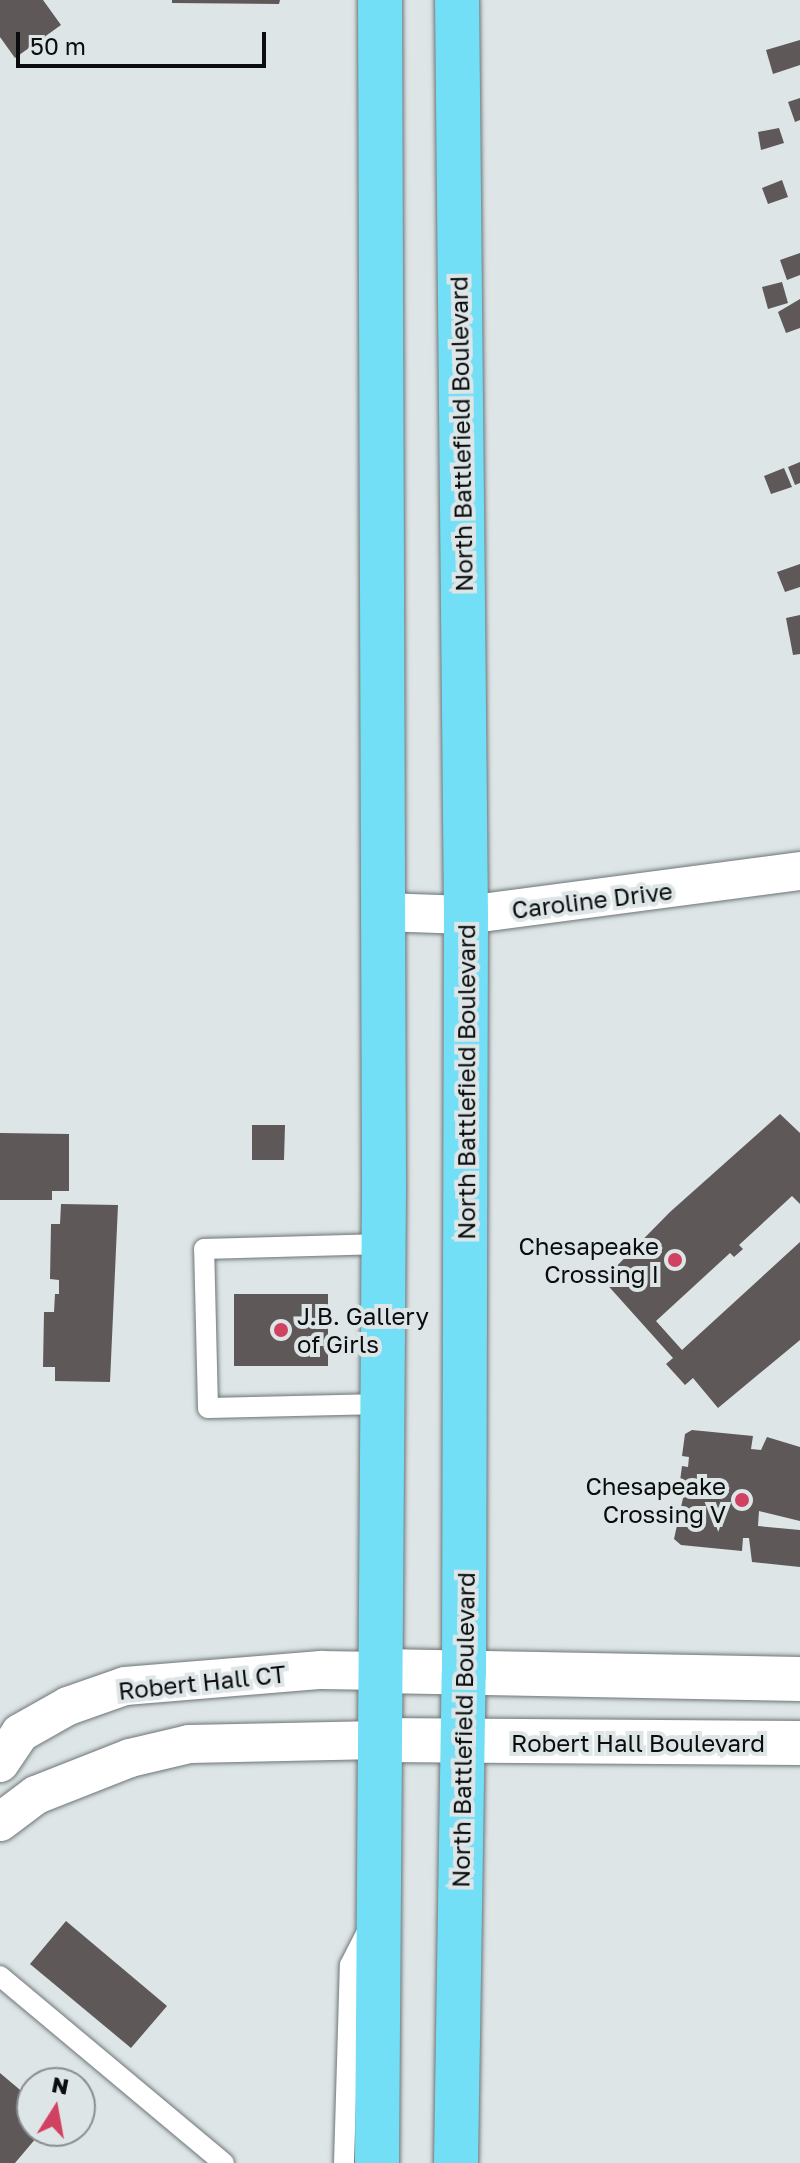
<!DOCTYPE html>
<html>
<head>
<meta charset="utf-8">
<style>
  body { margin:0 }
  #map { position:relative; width:800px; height:2163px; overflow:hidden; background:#dde5e7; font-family:"Golos Text",sans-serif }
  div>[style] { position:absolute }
  .building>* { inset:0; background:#5e5858 }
  .roads { filter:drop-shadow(0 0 2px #6e7577) drop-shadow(0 0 2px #6e7577) }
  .service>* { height:20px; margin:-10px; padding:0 10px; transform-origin:10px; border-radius:10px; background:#fff }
  .minor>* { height:38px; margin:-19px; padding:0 19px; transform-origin:19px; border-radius:19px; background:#fff }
  .tertiary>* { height:44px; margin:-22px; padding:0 22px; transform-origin:22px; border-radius:22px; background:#fff }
  .primary>* { height:44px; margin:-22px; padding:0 22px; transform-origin:22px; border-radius:22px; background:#73dff6 }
  .dots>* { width:22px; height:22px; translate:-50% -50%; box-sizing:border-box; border:4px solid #dde5e7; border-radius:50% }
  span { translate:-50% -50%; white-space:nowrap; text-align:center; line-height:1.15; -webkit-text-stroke:8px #dde5e7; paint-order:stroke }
  .street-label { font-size:24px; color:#0a0c0d }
  .poi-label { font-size:24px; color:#0a0c0d }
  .right { translate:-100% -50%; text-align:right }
  .left { translate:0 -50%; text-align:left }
  .north { position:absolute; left:16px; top:2067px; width:80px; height:80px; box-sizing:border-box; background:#dde5e7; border:2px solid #898e90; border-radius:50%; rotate:11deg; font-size:22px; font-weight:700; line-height:32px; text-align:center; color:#0a0c0d }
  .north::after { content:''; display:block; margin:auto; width:28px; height:36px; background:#d14161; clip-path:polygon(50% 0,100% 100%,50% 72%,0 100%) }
  .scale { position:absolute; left:16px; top:32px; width:250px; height:36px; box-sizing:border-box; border:4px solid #0a0c0d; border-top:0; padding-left:10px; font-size:24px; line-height:28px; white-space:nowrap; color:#0a0c0d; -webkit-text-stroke:6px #dde5e7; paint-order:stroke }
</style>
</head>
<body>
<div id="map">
  <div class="building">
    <div style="clip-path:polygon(0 0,43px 0,61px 25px,15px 58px,0 37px)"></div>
    <div style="clip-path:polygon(172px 0,280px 0,279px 4px,172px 3px)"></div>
    <div style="clip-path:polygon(800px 40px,800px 65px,773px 74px,766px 50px)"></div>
    <div style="clip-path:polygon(800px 98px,800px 120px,795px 122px,788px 102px)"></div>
    <div style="clip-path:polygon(779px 128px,784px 143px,761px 150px,758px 132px)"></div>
    <div style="clip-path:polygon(782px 180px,788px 197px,768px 204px,762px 188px)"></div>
    <div style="clip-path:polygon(800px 253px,800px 275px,787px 280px,780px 260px)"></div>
    <div style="clip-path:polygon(782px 282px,788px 303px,768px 309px,762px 287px)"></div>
    <div style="clip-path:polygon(800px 299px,800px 328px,786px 333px,778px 312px)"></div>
    <div style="clip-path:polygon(800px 462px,800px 483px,795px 485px,788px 467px)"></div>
    <div style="clip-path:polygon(784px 468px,792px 487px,771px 494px,764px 476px)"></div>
    <div style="clip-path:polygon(800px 564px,800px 587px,785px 592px,777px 572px)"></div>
    <div style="clip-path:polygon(800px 615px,800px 654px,793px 655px,786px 618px)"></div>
    <div style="clip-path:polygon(780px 1114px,800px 1133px,800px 1204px,792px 1196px,739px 1245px,743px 1249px,734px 1257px,730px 1253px,656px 1321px,682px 1350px,800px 1242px,800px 1340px,718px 1408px,693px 1378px,685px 1385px,666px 1364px,673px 1358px,603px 1280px,670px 1212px)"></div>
    <div style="clip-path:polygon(252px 1125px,285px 1125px,284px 1160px,252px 1160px)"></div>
    <div style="clip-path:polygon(0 1133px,69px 1134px,69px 1191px,52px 1191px,52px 1200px,0 1200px)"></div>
    <div style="clip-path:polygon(61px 1204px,118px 1205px,110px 1382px,55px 1381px,55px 1367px,43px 1367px,44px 1312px,54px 1312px,55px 1294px,59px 1294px,59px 1280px,50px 1279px,51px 1224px,60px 1224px)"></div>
    <div style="clip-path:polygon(234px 1294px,328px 1294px,328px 1366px,234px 1366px)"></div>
    <div style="clip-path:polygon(692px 1430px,753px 1436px,751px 1449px,761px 1450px,767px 1437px,800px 1447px,800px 1521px,759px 1511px,758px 1526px,800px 1530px,800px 1567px,752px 1562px,749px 1538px,743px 1538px,742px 1551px,681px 1545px,674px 1539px,685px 1489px,679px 1489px,682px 1466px,688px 1467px,689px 1457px,682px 1456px,685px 1434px)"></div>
    <div style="clip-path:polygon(66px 1921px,167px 2006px,131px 2048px,30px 1964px)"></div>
    <div style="clip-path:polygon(0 2073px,32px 2100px,32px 2131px,42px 2131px,15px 2163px,0 2163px)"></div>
  </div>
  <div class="roads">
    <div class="service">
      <div style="left:383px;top:1404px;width:175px;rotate:178.7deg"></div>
      <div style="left:208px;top:1408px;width:159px;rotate:-91.4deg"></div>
      <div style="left:204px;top:1249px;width:179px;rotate:-1.6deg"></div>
      <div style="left:0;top:1976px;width:292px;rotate:39.9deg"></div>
      <div style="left:344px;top:2163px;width:198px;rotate:-88.3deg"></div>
      <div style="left:350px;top:1965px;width:39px;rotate:-63deg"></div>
    </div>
    <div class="minor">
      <div style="left:383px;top:912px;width:83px;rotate:2.1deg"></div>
      <div style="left:466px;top:915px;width:337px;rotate:-7.5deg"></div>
      <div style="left:0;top:1763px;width:36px;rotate:-56deg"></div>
      <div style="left:20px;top:1733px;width:55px;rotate:-29.4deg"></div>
      <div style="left:68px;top:1706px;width:60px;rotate:-19.3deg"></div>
      <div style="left:125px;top:1686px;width:197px;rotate:-4.7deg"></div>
      <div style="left:321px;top:1670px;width:60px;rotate:1deg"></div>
      <div style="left:0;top:1822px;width:45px;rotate:-36.9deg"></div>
      <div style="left:36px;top:1795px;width:101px;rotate:-21.5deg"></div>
      <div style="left:130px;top:1758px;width:61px;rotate:-13.3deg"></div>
      <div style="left:189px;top:1744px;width:191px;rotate:-1.2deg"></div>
    </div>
    <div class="tertiary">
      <div style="left:381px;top:1671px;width:419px;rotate:1.1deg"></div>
      <div style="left:380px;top:1740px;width:420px;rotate:0.4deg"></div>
    </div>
    <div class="primary">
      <div style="left:377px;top:2163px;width:973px;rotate:-89.59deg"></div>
      <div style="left:384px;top:1190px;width:1190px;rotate:-90.19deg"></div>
      <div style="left:456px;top:2163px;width:490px;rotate:-89.1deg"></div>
      <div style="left:464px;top:1673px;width:758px;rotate:-89.85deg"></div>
      <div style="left:466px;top:915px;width:915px;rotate:-90.56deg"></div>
    </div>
  </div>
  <div class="dots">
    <div style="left:675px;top:1260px;background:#d14161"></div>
    <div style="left:281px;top:1330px;background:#d14161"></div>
    <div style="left:742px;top:1500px;background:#d14161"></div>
  </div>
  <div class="street-label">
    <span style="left:461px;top:434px;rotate:-91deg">North Battlefield Boulevard</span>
    <span style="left:592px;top:900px;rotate:-7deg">Caroline Drive</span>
    <span style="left:466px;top:1082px;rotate:-90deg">North Battlefield Boulevard</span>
    <span style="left:202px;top:1682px;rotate:-6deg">Robert Hall CT</span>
    <span style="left:463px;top:1730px;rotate:-89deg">North Battlefield Boulevard</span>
    <span style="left:638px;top:1743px">Robert Hall Boulevard</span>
  </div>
  <div class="poi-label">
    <span class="right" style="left:659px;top:1260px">Chesapeake<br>Crossing I</span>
    <span class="left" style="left:297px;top:1330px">J.B. Gallery<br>of Girls</span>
    <span class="right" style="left:726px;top:1500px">Chesapeake<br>Crossing V</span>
  </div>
  <div class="north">N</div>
  <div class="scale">50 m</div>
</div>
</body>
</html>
